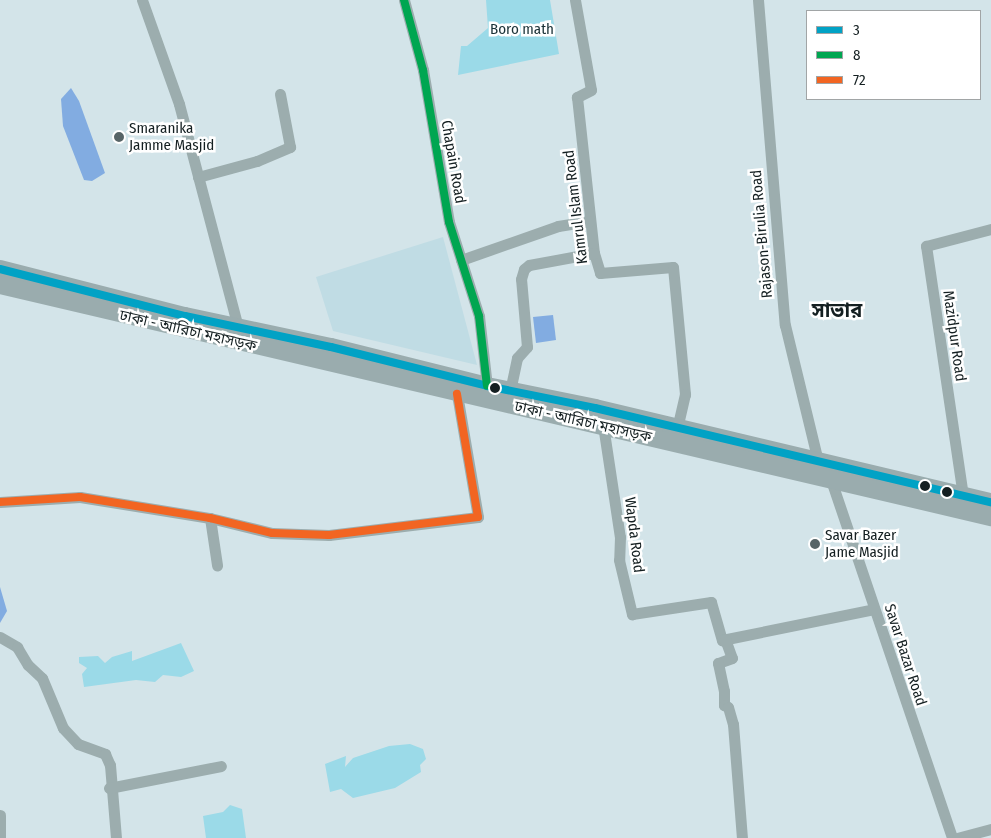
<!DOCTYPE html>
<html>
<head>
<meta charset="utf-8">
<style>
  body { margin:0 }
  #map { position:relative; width:991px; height:838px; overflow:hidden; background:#d3e4e9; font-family:"Fira Sans Condensed","Noto Sans Bengali",sans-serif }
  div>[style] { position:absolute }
  .built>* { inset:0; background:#c0dce4 }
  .green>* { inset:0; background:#9bdae8 }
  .water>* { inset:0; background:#82ace1 }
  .minor>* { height:11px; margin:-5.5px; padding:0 5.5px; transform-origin:5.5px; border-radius:5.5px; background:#9cadae }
  .highway>* { height:18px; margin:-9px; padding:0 9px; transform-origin:9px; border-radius:9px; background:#9aacae }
  .bus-1>* { height:8px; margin:-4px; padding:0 4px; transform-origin:4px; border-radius:4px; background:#01a2c5 }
  .bus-2>* { height:8px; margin:-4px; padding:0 4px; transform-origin:4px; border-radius:4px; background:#00a651 }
  .bus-3>* { height:8px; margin:-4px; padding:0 4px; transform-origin:4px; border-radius:4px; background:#f26522 }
  .dots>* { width:14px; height:14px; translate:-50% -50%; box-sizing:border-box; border:2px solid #fff; border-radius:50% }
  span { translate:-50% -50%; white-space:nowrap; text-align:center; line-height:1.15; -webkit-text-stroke:5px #fff; paint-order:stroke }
  .park-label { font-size:15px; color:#1a3137 }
  .poi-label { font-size:15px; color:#141f21 }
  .left { translate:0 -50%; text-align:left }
  .street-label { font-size:15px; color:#141f21 }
  .district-label { font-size:20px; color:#141f21; font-weight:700 }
  .legend { position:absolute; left:806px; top:10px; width:175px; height:90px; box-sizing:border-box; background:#fff; border:1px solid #a1a5a6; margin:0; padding:6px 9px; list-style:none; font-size:15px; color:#141f21 }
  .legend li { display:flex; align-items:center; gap:10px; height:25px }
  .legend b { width:25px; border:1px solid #a1a5a6 }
</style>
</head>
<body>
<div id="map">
  <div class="built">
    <div style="clip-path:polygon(443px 237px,477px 365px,333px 331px,316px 277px)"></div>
  </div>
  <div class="green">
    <div style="clip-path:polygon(486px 0,550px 0,559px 54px,458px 75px,461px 46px,467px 46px,488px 28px)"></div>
    <div style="clip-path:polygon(181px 643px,194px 671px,181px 677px,163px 675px,155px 682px,136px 680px,84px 687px,82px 674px,87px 668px,79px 663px,79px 657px,98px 656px,105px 663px,112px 657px,132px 651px,132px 661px)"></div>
    <div style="clip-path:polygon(410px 744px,423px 749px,426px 759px,420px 765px,421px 772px,395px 788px,353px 798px,341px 789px,330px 792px,325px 764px,346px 756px,345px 767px,353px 758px,389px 746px)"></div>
    <div style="clip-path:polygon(230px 805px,242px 809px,246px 838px,206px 838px,203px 816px,223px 812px)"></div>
  </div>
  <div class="water">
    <div style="clip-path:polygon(71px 88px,79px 101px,105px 173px,92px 181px,84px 180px,63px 126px,61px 99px)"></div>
    <div style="clip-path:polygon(553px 315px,556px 340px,536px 343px,533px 317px)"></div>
    <div style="clip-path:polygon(0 587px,7px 611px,0 623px)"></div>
  </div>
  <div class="minor">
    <div style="left:142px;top:0;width:110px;rotate:70.4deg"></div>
    <div style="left:179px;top:104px;width:231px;rotate:75.2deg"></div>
    <div style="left:404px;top:0;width:73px;rotate:74.8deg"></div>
    <div style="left:423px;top:70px;width:154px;rotate:80.3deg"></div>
    <div style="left:449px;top:222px;width:99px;rotate:72.3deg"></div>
    <div style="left:479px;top:316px;width:70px;rotate:83.5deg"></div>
    <div style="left:575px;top:0;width:91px;rotate:79.9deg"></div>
    <div style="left:591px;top:90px;width:16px;rotate:153deg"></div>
    <div style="left:577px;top:97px;width:157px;rotate:83.8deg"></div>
    <div style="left:594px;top:253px;width:21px;rotate:73deg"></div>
    <div style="left:600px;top:273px;width:73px;rotate:-4.7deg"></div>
    <div style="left:673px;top:267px;width:128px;rotate:84.6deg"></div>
    <div style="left:685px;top:394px;width:37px;rotate:103deg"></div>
    <div style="left:758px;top:0;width:326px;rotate:85.3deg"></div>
    <div style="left:785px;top:325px;width:140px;rotate:76.4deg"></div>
    <div style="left:198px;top:177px;width:61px;rotate:-15.2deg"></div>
    <div style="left:257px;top:161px;width:36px;rotate:-23deg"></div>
    <div style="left:290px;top:147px;width:54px;rotate:-100.7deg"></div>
    <div style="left:461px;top:260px;width:103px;rotate:-19.3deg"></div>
    <div style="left:558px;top:226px;width:32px;rotate:-9deg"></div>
    <div style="left:510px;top:391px;width:34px;rotate:-78deg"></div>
    <div style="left:517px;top:358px;width:15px;rotate:-48deg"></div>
    <div style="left:527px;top:347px;width:68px;rotate:-95deg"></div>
    <div style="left:521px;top:279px;width:10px;rotate:-73deg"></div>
    <div style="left:524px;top:269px;width:6px;rotate:-39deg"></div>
    <div style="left:529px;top:265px;width:66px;rotate:-10.5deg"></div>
    <div style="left:603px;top:425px;width:113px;rotate:81.4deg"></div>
    <div style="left:620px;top:537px;width:23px;rotate:92deg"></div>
    <div style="left:619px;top:560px;width:56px;rotate:76.5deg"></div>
    <div style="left:632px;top:614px;width:80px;rotate:-8.6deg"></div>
    <div style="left:711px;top:602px;width:40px;rotate:74deg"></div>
    <div style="left:722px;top:640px;width:155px;rotate:-11.5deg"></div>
    <div style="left:831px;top:480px;width:378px;rotate:71.3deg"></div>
    <div style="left:963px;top:496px;width:253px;rotate:-98.4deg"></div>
    <div style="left:926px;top:246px;width:67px;rotate:-14.7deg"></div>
    <div style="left:0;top:502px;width:80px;rotate:-3.6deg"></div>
    <div style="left:80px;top:497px;width:132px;rotate:9.2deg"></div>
    <div style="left:210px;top:518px;width:64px;rotate:13.6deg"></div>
    <div style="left:272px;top:533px;width:57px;rotate:2deg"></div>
    <div style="left:329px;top:535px;width:150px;rotate:-6.9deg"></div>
    <div style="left:478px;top:517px;width:125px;rotate:-99.7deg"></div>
    <div style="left:210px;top:518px;width:48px;rotate:81.5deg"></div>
    <div style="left:0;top:637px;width:20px;rotate:30deg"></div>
    <div style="left:17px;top:647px;width:21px;rotate:59deg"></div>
    <div style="left:28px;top:665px;width:19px;rotate:43deg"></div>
    <div style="left:42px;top:678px;width:54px;rotate:67.2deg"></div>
    <div style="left:63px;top:728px;width:22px;rotate:47deg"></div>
    <div style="left:78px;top:744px;width:29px;rotate:20deg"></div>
    <div style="left:105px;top:754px;width:12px;rotate:66deg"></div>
    <div style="left:110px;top:765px;width:73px;rotate:85.3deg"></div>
    <div style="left:725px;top:639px;width:20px;rotate:70deg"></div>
    <div style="left:732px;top:658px;width:15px;rotate:160deg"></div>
    <div style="left:718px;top:663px;width:29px;rotate:78deg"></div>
    <div style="left:724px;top:691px;width:14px;rotate:90deg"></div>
    <div style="left:724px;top:705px;width:4px;rotate:27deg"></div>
    <div style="left:728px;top:707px;width:18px;rotate:74deg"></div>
    <div style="left:733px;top:724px;width:114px;rotate:85.5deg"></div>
    <div style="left:109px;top:788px;width:114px;rotate:-11.1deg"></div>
    <div style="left:0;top:815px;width:23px;rotate:90deg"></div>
    <div style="left:957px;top:838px;width:35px;rotate:-15deg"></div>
  </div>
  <div class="highway">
    <div style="left:0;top:269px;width:191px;rotate:14.3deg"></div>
    <div style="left:185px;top:316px;width:149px;rotate:12deg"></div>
    <div style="left:331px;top:347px;width:161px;rotate:14deg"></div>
    <div style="left:487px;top:386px;width:110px;rotate:11.5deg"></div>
    <div style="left:595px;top:408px;width:407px;rotate:13.4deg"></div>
    <div style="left:0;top:285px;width:1018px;rotate:13.18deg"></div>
  </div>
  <div class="bus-1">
    <div style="left:0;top:269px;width:191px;rotate:14.3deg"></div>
    <div style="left:185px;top:316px;width:149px;rotate:12deg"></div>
    <div style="left:331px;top:347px;width:161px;rotate:14deg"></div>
    <div style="left:487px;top:386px;width:110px;rotate:11.5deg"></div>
    <div style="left:595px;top:408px;width:407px;rotate:13.4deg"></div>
  </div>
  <div class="bus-2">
    <div style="left:404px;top:0;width:73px;rotate:74.8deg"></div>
    <div style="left:423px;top:70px;width:154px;rotate:80.3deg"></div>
    <div style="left:449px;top:222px;width:99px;rotate:72.3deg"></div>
    <div style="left:479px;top:316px;width:70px;rotate:83.5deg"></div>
  </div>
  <div class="bus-3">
    <div style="left:0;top:502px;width:80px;rotate:-3.6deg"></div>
    <div style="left:80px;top:497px;width:132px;rotate:9.2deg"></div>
    <div style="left:210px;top:518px;width:64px;rotate:13.6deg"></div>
    <div style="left:272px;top:533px;width:57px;rotate:2deg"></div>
    <div style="left:329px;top:535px;width:150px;rotate:-6.9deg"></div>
    <div style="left:478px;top:517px;width:125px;rotate:-99.7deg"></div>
  </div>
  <div class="dots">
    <div style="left:119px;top:137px;background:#576467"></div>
    <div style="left:495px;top:388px;background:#141f21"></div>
    <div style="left:925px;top:486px;background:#141f21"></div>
    <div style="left:947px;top:492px;background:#141f21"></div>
    <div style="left:815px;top:544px;background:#576467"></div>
  </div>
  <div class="park-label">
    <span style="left:522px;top:30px">Boro math</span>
  </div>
  <div class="poi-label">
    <span class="left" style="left:129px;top:137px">Smaranika<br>Jamme Masjid</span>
    <span class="left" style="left:825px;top:544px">Savar Bazer<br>Jame Masjid</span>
  </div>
  <div class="street-label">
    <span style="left:453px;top:162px;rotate:80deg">Chapain Road</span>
    <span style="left:576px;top:207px;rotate:-97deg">Kamrul Islam Road</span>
    <span style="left:762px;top:234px;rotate:-95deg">Rajason-Birulia Road</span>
    <span style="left:188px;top:331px;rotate:13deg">ঢাকা - আরিচা মহাসড়ক</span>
    <span style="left:954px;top:336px;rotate:82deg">Mazidpur Road</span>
    <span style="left:583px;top:422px;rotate:13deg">ঢাকা - আরিচা মহাসড়ক</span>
    <span style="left:634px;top:535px;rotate:83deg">Wapda Road</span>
    <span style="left:905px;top:655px;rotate:72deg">Savar Bazar Road</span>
  </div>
  <div class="district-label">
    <span style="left:837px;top:310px">সাভার</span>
  </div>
  <ul class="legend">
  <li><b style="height:6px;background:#01a2c5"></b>3</li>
  <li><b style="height:6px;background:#00a651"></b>8</li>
  <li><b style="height:6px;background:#f26522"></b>72</li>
  </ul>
</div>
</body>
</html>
